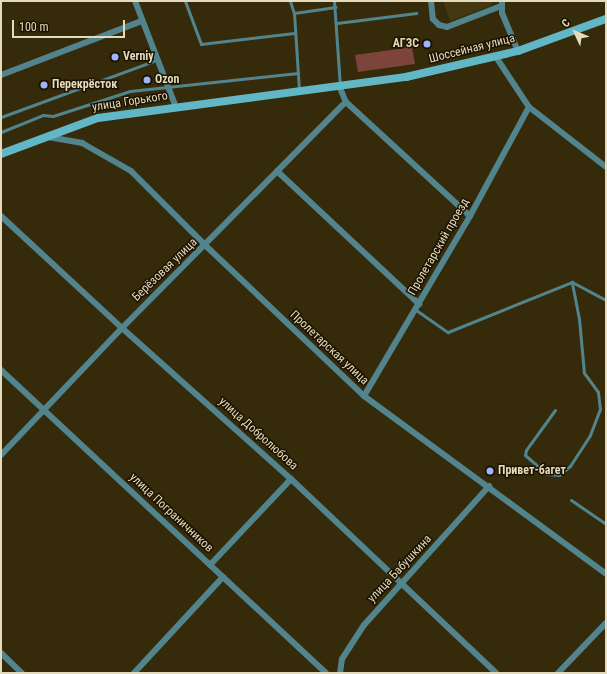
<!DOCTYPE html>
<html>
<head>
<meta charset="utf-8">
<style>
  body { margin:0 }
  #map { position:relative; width:607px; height:674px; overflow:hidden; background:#352b0a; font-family:"Roboto Condensed",sans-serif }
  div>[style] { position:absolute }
  .built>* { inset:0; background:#443813 }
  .green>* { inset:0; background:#7c443a }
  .lane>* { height:3px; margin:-1.5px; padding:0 1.5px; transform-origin:1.5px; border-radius:1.5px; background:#52848e }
  .street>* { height:6px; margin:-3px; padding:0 3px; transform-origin:3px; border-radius:3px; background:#52848e }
  .secondary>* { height:8px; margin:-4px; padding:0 4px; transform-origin:4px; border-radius:4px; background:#62b7c7 }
  .dots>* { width:11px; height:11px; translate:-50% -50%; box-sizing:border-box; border:2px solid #1b1300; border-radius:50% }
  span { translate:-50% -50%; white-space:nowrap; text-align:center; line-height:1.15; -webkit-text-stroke:3px #1b1300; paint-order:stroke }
  .poi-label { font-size:12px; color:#e4dabc; font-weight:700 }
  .right { translate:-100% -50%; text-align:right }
  .left { translate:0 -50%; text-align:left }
  .street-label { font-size:12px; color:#e4dabc }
  .frame { position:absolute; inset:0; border:2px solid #e4dabc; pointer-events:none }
  .north { position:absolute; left:555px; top:12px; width:40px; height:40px; -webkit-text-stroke:3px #1b1300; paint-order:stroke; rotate:314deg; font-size:11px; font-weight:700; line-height:16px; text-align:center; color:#e4dabc }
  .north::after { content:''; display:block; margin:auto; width:14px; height:18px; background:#e4dabc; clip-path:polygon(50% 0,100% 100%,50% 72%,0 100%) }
  .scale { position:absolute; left:12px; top:20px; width:113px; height:18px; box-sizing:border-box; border:2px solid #e4dabc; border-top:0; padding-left:5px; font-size:12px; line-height:14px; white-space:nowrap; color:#e4dabc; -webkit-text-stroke:3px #1b1300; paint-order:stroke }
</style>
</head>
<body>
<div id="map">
  <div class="built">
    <div style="clip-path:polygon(443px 1px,494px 1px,490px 6px,450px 21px)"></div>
  </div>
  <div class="green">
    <div style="clip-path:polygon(412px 47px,415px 64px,358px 72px,355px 55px)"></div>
  </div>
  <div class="lane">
    <div style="left:185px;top:1px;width:46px;rotate:69.6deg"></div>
    <div style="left:201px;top:44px;width:94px;rotate:-6.7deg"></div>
    <div style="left:290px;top:1px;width:13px;rotate:72deg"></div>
    <div style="left:294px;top:13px;width:78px;rotate:86.3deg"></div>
    <div style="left:334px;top:1px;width:85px;rotate:86deg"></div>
    <div style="left:294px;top:13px;width:42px;rotate:-8.1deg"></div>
    <div style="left:337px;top:23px;width:80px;rotate:-7.2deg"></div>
    <div style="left:1px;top:117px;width:166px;rotate:-20.1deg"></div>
    <div style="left:1px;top:132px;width:45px;rotate:-22deg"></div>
    <div style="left:43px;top:115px;width:10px;rotate:6deg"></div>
    <div style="left:53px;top:116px;width:81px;rotate:-18deg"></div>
    <div style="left:130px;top:91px;width:169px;rotate:-6.1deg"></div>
    <div style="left:416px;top:310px;width:39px;rotate:35deg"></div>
    <div style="left:448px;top:332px;width:134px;rotate:-22deg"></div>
    <div style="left:572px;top:282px;width:38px;rotate:28deg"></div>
    <div style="left:555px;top:410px;width:49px;rotate:125.9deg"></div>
    <div style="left:526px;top:450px;width:5px;rotate:101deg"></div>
    <div style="left:525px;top:455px;width:29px;rotate:41deg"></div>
    <div style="left:547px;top:474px;width:12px;rotate:5deg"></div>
    <div style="left:559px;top:475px;width:14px;rotate:-39deg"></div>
    <div style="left:570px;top:466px;width:37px;rotate:-57deg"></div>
    <div style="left:590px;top:435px;width:28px;rotate:-69deg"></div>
    <div style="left:600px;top:409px;width:17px;rotate:-97deg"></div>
    <div style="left:598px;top:392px;width:24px;rotate:-126deg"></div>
    <div style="left:584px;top:373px;width:54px;rotate:-95.3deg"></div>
    <div style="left:579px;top:319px;width:38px;rotate:-101deg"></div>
    <div style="left:571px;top:500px;width:42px;rotate:34.4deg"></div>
  </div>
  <div class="street">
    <div style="left:135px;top:1px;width:114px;rotate:68.9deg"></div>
    <div style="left:431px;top:1px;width:18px;rotate:84deg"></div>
    <div style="left:433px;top:19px;width:8px;rotate:45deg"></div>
    <div style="left:439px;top:25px;width:8px;rotate:14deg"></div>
    <div style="left:447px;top:27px;width:58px;rotate:-21.3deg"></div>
    <div style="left:502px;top:1px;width:12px;rotate:90deg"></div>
    <div style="left:502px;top:13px;width:41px;rotate:67.2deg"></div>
    <div style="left:496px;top:57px;width:60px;rotate:56.6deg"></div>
    <div style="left:529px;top:107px;width:98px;rotate:37.9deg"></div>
    <div style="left:1px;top:75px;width:151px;rotate:-21deg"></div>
    <div style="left:340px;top:88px;width:15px;rotate:67deg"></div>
    <div style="left:346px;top:102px;width:168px;rotate:42.6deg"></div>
    <div style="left:48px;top:137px;width:35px;rotate:10deg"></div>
    <div style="left:82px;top:143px;width:56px;rotate:29.7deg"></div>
    <div style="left:131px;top:171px;width:106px;rotate:45deg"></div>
    <div style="left:206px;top:246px;width:218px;rotate:43.5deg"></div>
    <div style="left:364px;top:396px;width:300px;rotate:36.3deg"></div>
    <div style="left:277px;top:171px;width:195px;rotate:43.1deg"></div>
    <div style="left:1px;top:216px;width:165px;rotate:42.8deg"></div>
    <div style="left:122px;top:328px;width:227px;rotate:41.8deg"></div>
    <div style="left:291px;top:479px;width:282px;rotate:43.4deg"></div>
    <div style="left:1px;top:370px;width:444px;rotate:43deg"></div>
    <div style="left:364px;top:396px;width:209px;rotate:-59.5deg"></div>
    <div style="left:470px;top:216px;width:124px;rotate:-61.6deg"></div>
    <div style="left:1px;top:455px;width:175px;rotate:-46.4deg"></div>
    <div style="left:122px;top:328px;width:318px;rotate:-45.3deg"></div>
    <div style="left:210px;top:565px;width:118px;rotate:-46.7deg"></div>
    <div style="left:1px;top:653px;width:29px;rotate:44deg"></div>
    <div style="left:134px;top:673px;width:131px;rotate:-47.2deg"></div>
    <div style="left:340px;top:673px;width:14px;rotate:-82deg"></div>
    <div style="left:342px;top:659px;width:40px;rotate:-57.1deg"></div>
    <div style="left:364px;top:625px;width:187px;rotate:-48deg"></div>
    <div style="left:558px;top:673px;width:69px;rotate:-46.2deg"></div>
  </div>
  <div class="secondary">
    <div style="left:1px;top:154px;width:103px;rotate:-20.4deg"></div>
    <div style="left:98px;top:118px;width:311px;rotate:-7.6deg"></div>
    <div style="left:406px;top:77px;width:115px;rotate:-13.1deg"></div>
    <div style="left:518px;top:51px;width:94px;rotate:-20deg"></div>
  </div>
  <div class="dots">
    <div style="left:427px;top:44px;background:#9eb4fd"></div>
    <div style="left:115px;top:57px;background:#9eb4fd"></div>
    <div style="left:147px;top:80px;background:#9eb4fd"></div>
    <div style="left:44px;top:85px;background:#9eb4fd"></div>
    <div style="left:490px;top:471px;background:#9eb4fd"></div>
  </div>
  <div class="poi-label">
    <span class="right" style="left:419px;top:44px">АГЗС</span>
    <span class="left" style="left:123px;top:57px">Verniy</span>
    <span class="left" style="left:155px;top:80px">Ozon</span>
    <span class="left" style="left:52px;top:85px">Перекрёсток</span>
    <span class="left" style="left:498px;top:471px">Привет-багет</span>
  </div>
  <div class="street-label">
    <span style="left:472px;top:49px;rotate:-14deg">Шоссейная улица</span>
    <span style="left:130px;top:102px;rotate:-9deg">улица Горького</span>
    <span style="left:439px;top:247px;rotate:-60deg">Пролетарский проезд</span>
    <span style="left:165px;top:270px;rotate:-44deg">Берёзовая улица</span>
    <span style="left:329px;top:348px;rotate:43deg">Пролетарская улица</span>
    <span style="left:258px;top:434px;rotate:42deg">улица Добролюбова</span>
    <span style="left:171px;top:513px;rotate:43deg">улица Пограничников</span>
    <span style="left:400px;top:569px;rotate:-47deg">улица Бабушкина</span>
  </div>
  <div class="frame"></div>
  <div class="north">С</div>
  <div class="scale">100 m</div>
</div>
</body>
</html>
